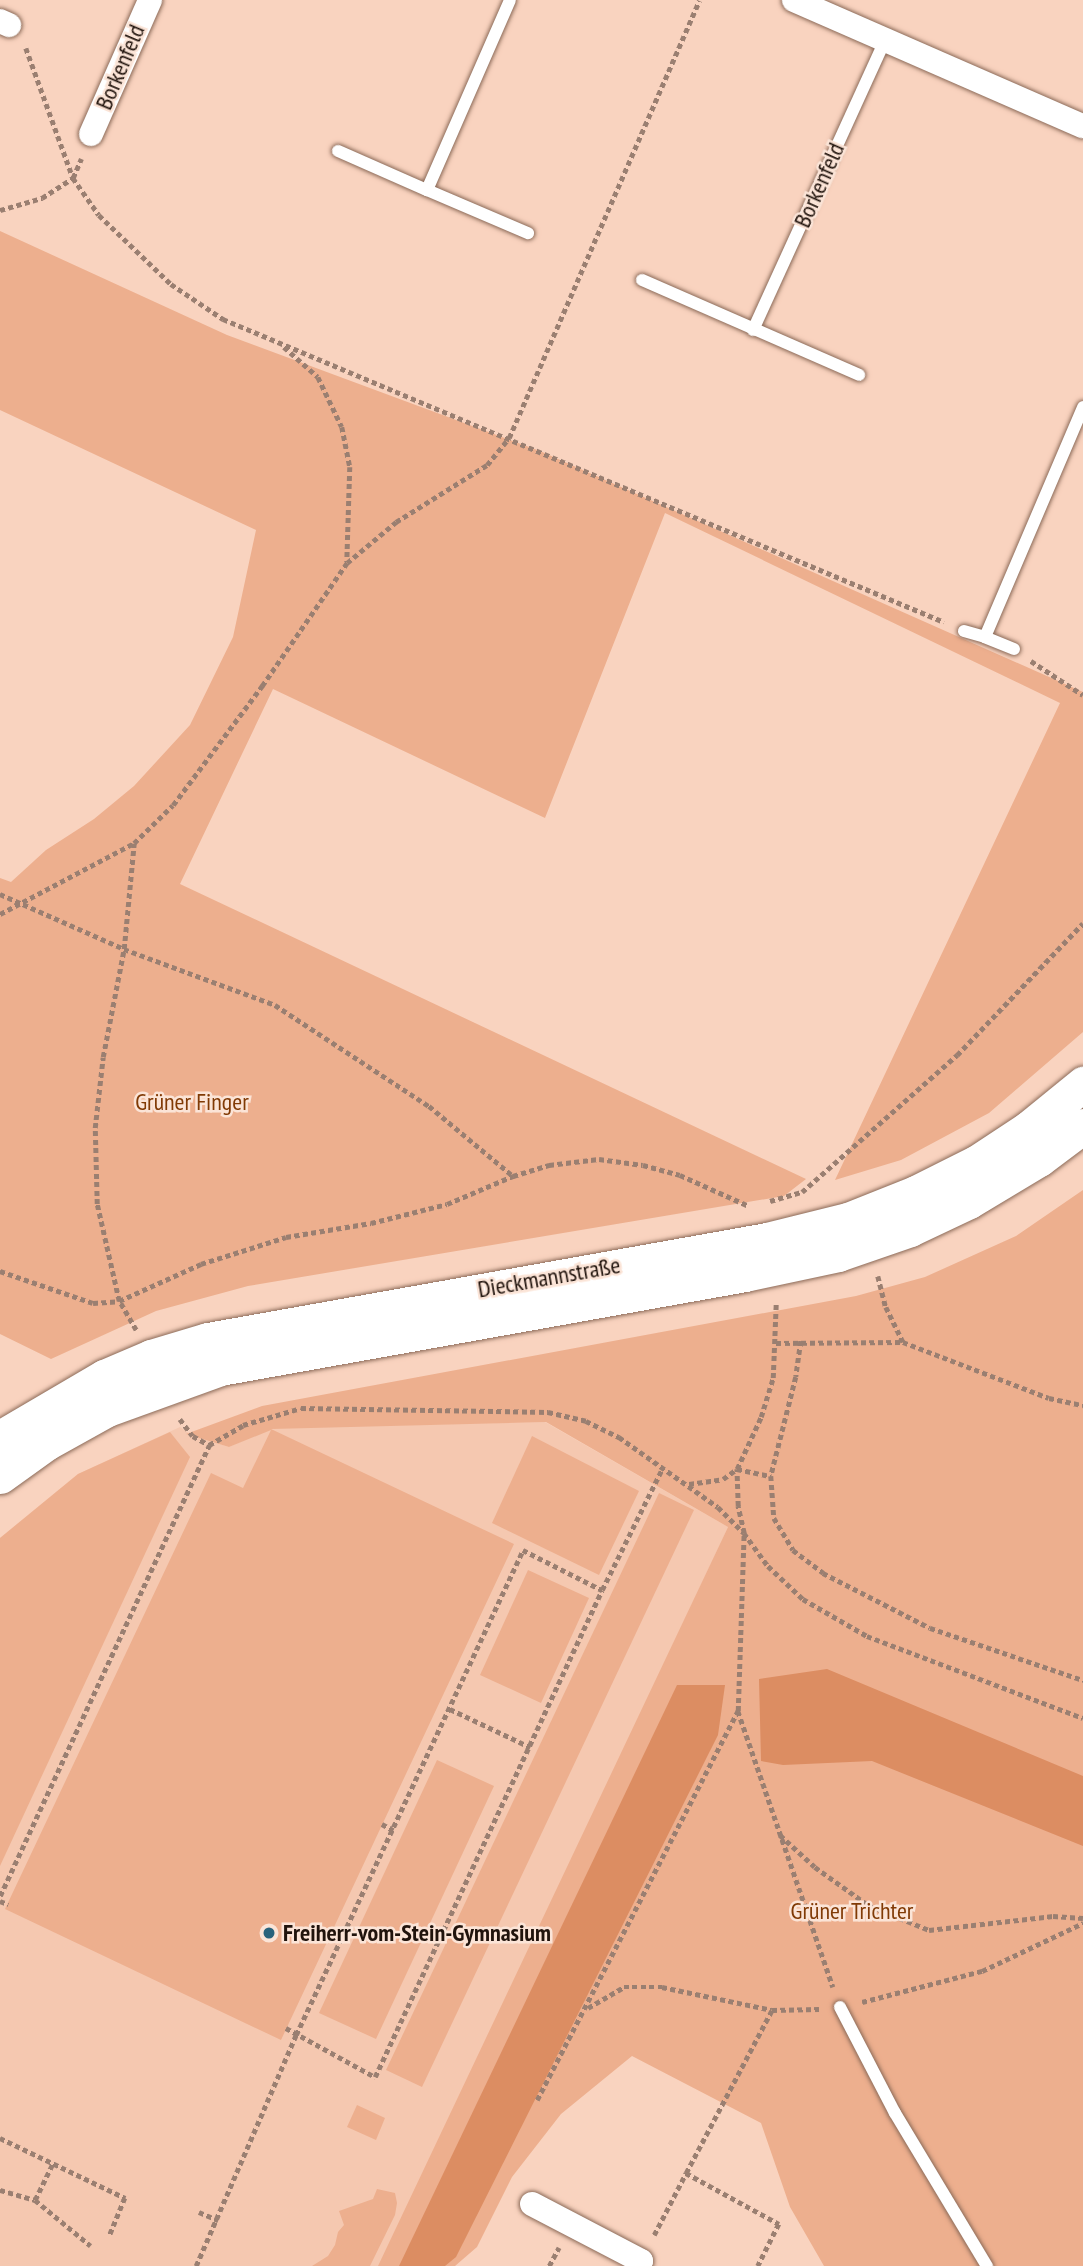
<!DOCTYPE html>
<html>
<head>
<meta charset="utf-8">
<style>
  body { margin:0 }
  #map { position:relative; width:1083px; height:2266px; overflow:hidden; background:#f9d3bf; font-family:"PT Sans Narrow",sans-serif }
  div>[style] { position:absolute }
  .built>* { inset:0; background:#f5c8b0 }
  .green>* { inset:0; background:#edaf8e }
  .forest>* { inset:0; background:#dc8d62 }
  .path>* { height:4.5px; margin-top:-2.25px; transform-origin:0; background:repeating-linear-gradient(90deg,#9a7f71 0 5px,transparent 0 8.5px) }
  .roads { filter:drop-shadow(0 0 2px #8b6a58) drop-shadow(0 0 2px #8b6a58) }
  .lane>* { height:12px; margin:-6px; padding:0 6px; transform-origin:6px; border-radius:6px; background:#fff }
  .street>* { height:24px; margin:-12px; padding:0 12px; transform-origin:12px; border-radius:12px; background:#fff }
  .secondary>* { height:35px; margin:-17.5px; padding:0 17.5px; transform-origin:17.5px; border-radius:17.5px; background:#fff }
  .dots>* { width:19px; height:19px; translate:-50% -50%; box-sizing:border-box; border:4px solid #fbe4d7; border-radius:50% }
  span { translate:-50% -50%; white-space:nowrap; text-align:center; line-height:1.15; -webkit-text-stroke:5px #fbe4d7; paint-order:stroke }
  .street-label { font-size:24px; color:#20130c }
  .park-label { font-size:24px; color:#813a05 }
  .poi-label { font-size:24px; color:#20130c; font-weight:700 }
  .left { translate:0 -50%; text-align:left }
</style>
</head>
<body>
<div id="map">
  <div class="built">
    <div style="clip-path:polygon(545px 1422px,728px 1527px,382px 2266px,0 2266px,0 1538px,78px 1474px,180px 1427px,193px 1436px,229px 1447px,272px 1428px)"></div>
  </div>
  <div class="green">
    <div style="clip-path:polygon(0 231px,227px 335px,540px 451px,1083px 692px,1083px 1032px,989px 1113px,901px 1160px,835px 1180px,1060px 703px,665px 513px,545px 818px,273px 689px,180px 884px,806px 1179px,784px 1196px,248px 1286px,156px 1311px,51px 1359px,0 1334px,0 878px,11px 882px,46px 850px,94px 819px,134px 786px,190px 725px,233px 637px,256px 530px,0 410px)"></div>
    <div style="clip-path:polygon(1083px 1190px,1083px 2266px,824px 2266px,790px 2207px,761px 2123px,632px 2056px,561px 2114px,512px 2177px,477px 2247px,455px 2266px,378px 2266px,728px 1527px,546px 1422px,271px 1429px,514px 1544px,281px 2040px,5px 1909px,211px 1473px,243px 1488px,271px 1430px,229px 1447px,186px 1434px,262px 1406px,856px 1296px,925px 1277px,1016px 1236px)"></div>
    <div style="clip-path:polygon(170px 1432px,190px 1457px,0 1866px,0 1538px,78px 1474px)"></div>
    <div style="clip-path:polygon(532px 1436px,639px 1491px,599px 1575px,492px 1523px)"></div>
    <div style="clip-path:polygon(659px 1493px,694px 1510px,422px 2087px,386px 2070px)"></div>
    <div style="clip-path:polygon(528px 1570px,589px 1598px,541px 1703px,480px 1675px)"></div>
    <div style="clip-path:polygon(437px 1760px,494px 1786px,376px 2039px,319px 2013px)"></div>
    <div style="clip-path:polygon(357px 2105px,385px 2118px,376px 2140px,347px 2127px)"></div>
    <div style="clip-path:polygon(377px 2189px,395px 2193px,397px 2203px,395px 2215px,370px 2266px,312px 2266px,328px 2256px,335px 2245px,338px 2232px,344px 2225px,339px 2211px,373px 2199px)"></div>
  </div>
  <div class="forest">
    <div style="clip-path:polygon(827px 1669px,1083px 1776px,1083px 1846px,872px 1761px,783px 1765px,761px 1761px,759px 1679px)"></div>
    <div style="clip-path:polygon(677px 1685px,725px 1685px,718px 1735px,456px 2257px,445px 2266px,399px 2266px)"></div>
  </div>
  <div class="path">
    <div style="left:26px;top:48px;width:138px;rotate:70.1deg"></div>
    <div style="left:73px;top:178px;width:45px;rotate:54.9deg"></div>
    <div style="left:99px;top:215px;width:100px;rotate:43.8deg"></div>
    <div style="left:171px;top:284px;width:63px;rotate:33.9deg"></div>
    <div style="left:223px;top:319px;width:782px;rotate:22.79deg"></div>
    <div style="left:0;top:210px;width:44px;rotate:-15.9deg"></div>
    <div style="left:42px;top:198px;width:37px;rotate:-33deg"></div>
    <div style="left:73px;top:178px;width:21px;rotate:-67deg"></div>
    <div style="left:284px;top:347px;width:45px;rotate:41.4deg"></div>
    <div style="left:318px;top:377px;width:55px;rotate:64.4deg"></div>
    <div style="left:342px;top:427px;width:41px;rotate:78.7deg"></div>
    <div style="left:350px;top:467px;width:95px;rotate:91.8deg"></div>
    <div style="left:1031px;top:661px;width:62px;rotate:33.2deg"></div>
    <div style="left:0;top:894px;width:136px;rotate:23.9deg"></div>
    <div style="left:124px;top:949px;width:161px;rotate:20.3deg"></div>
    <div style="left:275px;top:1005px;width:184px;rotate:33.3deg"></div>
    <div style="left:429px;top:1106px;width:109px;rotate:39.8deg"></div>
    <div style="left:0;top:914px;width:152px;rotate:-27.9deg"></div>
    <div style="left:770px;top:1201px;width:33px;rotate:-16deg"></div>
    <div style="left:802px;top:1192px;width:207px;rotate:-41.5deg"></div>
    <div style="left:957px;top:1055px;width:182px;rotate:-46.3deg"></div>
    <div style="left:0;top:1271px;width:98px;rotate:19deg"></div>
    <div style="left:93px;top:1303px;width:26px;rotate:-4deg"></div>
    <div style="left:119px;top:1301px;width:90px;rotate:-24.3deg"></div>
    <div style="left:201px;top:1264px;width:89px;rotate:-17.6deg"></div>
    <div style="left:286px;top:1237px;width:86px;rotate:-9.4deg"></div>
    <div style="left:371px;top:1223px;width:78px;rotate:-14deg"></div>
    <div style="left:447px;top:1204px;width:72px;rotate:-23deg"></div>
    <div style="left:513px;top:1176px;width:38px;rotate:-17deg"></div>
    <div style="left:549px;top:1165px;width:50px;rotate:-6.8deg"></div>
    <div style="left:599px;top:1159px;width:44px;rotate:7.8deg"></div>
    <div style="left:643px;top:1165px;width:38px;rotate:15deg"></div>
    <div style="left:680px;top:1175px;width:76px;rotate:24.2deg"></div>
    <div style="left:878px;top:1276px;width:32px;rotate:76deg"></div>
    <div style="left:886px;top:1307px;width:39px;rotate:64deg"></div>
    <div style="left:903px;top:1342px;width:156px;rotate:21deg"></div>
    <div style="left:1049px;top:1398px;width:35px;rotate:12deg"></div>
    <div style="left:136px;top:1330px;width:34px;rotate:-120deg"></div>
    <div style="left:119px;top:1301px;width:99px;rotate:-102.8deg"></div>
    <div style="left:97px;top:1204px;width:76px;rotate:-91.5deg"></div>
    <div style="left:95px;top:1128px;width:71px;rotate:-83.6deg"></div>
    <div style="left:103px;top:1057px;width:110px;rotate:-79deg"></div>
    <div style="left:124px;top:949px;width:106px;rotate:-84.6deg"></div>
    <div style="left:134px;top:843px;width:54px;rotate:-44.3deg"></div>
    <div style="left:173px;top:805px;width:149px;rotate:-53.2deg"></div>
    <div style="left:262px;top:686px;width:150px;rotate:-55.4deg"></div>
    <div style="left:347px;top:563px;width:64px;rotate:-39.9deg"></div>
    <div style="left:396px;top:522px;width:107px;rotate:-32.1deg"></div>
    <div style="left:487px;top:465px;width:35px;rotate:-51deg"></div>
    <div style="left:509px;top:438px;width:477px;rotate:-66.5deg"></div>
    <div style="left:801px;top:1341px;width:36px;rotate:98deg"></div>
    <div style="left:796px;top:1377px;width:102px;rotate:104.2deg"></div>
    <div style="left:771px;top:1476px;width:42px;rotate:85.9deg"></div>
    <div style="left:774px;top:1518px;width:37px;rotate:59deg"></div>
    <div style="left:793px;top:1550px;width:38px;rotate:37deg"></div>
    <div style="left:823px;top:1573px;width:120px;rotate:27.2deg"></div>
    <div style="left:930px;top:1628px;width:162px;rotate:18.8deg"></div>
    <div style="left:776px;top:1343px;width:127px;rotate:-0.5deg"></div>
    <div style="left:180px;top:1419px;width:21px;rotate:53deg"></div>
    <div style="left:193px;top:1436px;width:18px;rotate:29deg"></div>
    <div style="left:689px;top:1484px;width:34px;rotate:-8deg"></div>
    <div style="left:723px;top:1479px;width:17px;rotate:-36deg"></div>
    <div style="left:737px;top:1469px;width:35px;rotate:12deg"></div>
    <div style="left:450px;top:1709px;width:89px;rotate:25.4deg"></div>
    <div style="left:738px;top:1711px;width:292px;rotate:71deg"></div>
    <div style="left:382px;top:1824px;width:13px;rotate:29deg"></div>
    <div style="left:780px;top:1835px;width:47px;rotate:42.4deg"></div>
    <div style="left:815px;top:1867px;width:65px;rotate:35.6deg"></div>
    <div style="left:868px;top:1905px;width:66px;rotate:22.3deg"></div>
    <div style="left:929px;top:1930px;width:125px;rotate:-6.4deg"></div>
    <div style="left:1053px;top:1916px;width:30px;rotate:4deg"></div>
    <div style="left:0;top:1896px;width:497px;rotate:-65.1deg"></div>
    <div style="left:209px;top:1445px;width:39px;rotate:-30deg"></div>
    <div style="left:243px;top:1425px;width:60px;rotate:-16.3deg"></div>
    <div style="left:301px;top:1408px;width:247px;rotate:0.9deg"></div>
    <div style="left:548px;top:1412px;width:39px;rotate:13deg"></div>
    <div style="left:586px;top:1421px;width:37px;rotate:26deg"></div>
    <div style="left:619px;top:1437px;width:121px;rotate:35.3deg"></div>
    <div style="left:718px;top:1507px;width:37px;rotate:45deg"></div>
    <div style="left:744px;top:1533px;width:41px;rotate:54deg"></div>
    <div style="left:768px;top:1566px;width:48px;rotate:43.3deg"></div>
    <div style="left:803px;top:1599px;width:74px;rotate:30deg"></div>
    <div style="left:867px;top:1636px;width:231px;rotate:20.8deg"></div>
    <div style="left:0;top:1901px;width:9px;rotate:21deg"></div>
    <div style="left:862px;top:2002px;width:124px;rotate:-14.5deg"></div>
    <div style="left:982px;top:1971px;width:112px;rotate:-25.4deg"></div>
    <div style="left:588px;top:2008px;width:42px;rotate:-30.3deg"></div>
    <div style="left:624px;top:1987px;width:38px"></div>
    <div style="left:662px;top:1987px;width:112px;rotate:11.8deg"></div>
    <div style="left:772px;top:2010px;width:47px;rotate:-1.2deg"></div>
    <div style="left:286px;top:2028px;width:102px;rotate:28.8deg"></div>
    <div style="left:375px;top:2077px;width:537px;rotate:-65.01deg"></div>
    <div style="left:537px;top:2100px;width:438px;rotate:-62.7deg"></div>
    <div style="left:738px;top:1711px;width:178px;rotate:-88.1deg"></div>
    <div style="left:744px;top:1533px;width:28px;rotate:-103deg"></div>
    <div style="left:738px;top:1506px;width:37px;rotate:-92deg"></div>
    <div style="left:737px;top:1469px;width:57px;rotate:-65.2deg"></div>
    <div style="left:761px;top:1417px;width:41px;rotate:-72.9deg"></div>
    <div style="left:773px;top:1378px;width:75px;rotate:-87.7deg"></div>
    <div style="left:0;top:2138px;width:139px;rotate:25.6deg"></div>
    <div style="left:125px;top:2198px;width:42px;rotate:112.3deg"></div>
    <div style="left:686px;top:2173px;width:184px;rotate:-62.2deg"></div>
    <div style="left:0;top:2190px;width:36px;rotate:16deg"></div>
    <div style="left:35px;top:2200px;width:72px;rotate:39.4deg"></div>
    <div style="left:35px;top:2200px;width:41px;rotate:-64.1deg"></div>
    <div style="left:199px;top:2212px;width:21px;rotate:23deg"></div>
    <div style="left:654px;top:2235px;width:70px;rotate:-62.7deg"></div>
    <div style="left:686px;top:2173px;width:106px;rotate:28.7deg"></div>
    <div style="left:779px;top:2224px;width:47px;rotate:116.6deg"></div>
    <div style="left:196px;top:2266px;width:252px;rotate:-66.6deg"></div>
    <div style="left:296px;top:2035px;width:535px;rotate:-64.92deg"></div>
    <div style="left:523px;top:1550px;width:89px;rotate:26.9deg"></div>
    <div style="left:602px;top:1590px;width:137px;rotate:-63.6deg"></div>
    <div style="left:549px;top:2266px;width:21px;rotate:-62deg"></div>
  </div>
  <div class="roads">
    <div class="lane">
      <div style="left:338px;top:151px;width:97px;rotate:23.7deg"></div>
      <div style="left:427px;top:190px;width:207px;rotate:-66.4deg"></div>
      <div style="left:427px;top:190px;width:110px;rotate:23.1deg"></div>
      <div style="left:642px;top:280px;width:237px;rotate:23.6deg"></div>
      <div style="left:753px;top:330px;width:318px;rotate:-65.5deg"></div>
      <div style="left:964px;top:631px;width:22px;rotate:16deg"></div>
      <div style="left:1014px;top:649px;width:31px;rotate:-158deg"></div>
      <div style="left:985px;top:637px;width:250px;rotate:-66.9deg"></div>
      <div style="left:840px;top:2007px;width:119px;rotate:62.6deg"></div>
      <div style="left:895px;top:2113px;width:179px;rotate:59deg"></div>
    </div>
    <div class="street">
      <div style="left:794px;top:0;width:315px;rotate:23.6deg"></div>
      <div style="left:0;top:21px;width:10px;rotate:24deg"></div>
      <div style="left:91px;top:134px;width:146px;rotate:-66.2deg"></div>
      <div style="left:532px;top:2204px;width:123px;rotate:27.6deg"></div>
      <div style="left:641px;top:2261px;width:6px;rotate:121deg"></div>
    </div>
    <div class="secondary">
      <div style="left:0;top:1438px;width:121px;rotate:-30.4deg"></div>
      <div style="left:104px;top:1377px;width:51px;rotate:-23.1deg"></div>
      <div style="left:151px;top:1357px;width:59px;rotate:-16.6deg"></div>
      <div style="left:208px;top:1340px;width:568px;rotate:-10.14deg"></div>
      <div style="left:767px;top:1240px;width:83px;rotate:-13.9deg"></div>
      <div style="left:848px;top:1220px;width:73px;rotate:-21.7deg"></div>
      <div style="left:916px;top:1193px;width:67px;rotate:-26.6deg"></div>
      <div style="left:976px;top:1163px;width:64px;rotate:-33.4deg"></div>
      <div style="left:1029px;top:1128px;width:70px;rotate:-39.2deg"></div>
      <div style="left:0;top:1476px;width:57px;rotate:-35.7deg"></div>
      <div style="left:46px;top:1443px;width:70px;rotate:-29.1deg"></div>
      <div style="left:107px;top:1409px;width:120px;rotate:-19.9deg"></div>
      <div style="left:220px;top:1368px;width:533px;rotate:-10.15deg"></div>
      <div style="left:745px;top:1274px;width:95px;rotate:-12.1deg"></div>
      <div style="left:838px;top:1254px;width:76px;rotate:-19.1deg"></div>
      <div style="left:910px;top:1229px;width:65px;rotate:-25.4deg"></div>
      <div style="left:969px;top:1201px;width:82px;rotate:-31deg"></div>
      <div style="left:1039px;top:1159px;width:55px;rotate:-36.9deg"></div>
    </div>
  </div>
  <div class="dots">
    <div style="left:269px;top:1933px;background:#29637c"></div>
  </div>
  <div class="street-label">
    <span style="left:120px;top:67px;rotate:-67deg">Borkenfeld</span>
    <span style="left:819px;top:185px;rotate:-66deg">Borkenfeld</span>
    <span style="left:549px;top:1277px;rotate:-10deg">Dieckmannstraße</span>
  </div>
  <div class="park-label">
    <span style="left:192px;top:1102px">Grüner Finger</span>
    <span style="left:852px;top:1911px">Grüner Trichter</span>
  </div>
  <div class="poi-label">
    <span class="left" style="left:283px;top:1933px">Freiherr-vom-Stein-Gymnasium</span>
  </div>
</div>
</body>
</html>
